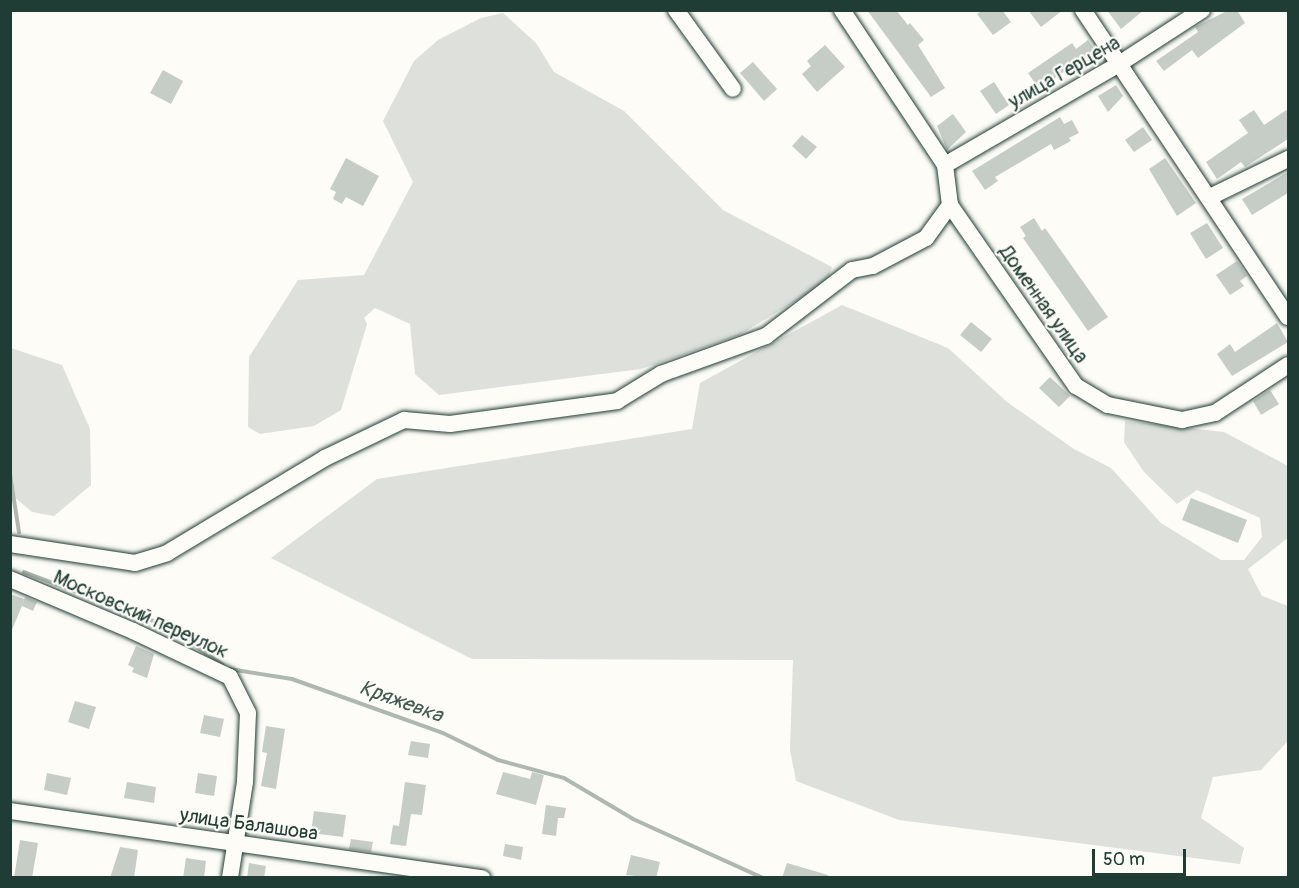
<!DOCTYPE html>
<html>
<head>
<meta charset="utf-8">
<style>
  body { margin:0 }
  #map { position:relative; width:1299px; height:888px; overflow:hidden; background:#fdfcf7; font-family:Pangolin,sans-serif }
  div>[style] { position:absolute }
  .green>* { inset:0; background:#dde0db }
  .stream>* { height:4px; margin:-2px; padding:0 2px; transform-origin:2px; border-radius:2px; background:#aeb8b1 }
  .building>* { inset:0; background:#c6cdc7 }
  .roads { filter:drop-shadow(0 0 2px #1f3d34) drop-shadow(0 0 2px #1f3d34) }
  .minor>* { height:16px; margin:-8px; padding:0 8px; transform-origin:8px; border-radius:8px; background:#fdfcf7 }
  span { translate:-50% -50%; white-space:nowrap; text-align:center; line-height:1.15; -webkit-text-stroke:4.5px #fdfcf7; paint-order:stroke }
  .street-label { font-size:20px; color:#1f3d34 }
  .water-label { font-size:21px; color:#435c53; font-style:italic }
  .frame { position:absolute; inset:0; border:12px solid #1f3d34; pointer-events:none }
  .scale { position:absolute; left:1092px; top:849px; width:94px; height:27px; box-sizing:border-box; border:3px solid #1f3d34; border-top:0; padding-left:8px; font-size:18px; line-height:21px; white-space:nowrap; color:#1f3d34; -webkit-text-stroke:4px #fdfcf7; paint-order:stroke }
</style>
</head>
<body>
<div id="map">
  <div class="green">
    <div style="clip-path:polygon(503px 13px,536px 43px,554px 72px,624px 111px,723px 210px,832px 267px,827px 282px,739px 335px,641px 369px,439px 395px,415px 374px,410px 324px,375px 308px,364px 318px,367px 324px,341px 410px,314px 426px,260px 434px,248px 427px,249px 357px,298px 280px,364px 275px,413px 182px,383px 121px,414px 61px,438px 40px,481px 18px)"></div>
    <div style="clip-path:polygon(842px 305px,948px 348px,1007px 402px,1074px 449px,1111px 468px,1161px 523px,1221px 560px,1244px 560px,1262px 537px,1260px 518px,1197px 490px,1177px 504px,1144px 472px,1124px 442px,1125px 421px,1224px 432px,1288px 466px,1288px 538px,1248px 569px,1262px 596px,1288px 606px,1288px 741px,1261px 770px,1213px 777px,1201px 818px,1244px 848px,1240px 864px,899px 820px,796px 781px,790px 750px,793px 660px,472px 659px,271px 558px,377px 479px,692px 429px,700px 383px)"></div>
    <div style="clip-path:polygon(11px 348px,62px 365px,90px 429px,91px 485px,54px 516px,32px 512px,11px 494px)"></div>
  </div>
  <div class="stream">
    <div style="left:10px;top:474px;width:59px;rotate:81.2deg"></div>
    <div style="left:24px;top:572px;width:153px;rotate:20.7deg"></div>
    <div style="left:167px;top:626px;width:68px;rotate:34.9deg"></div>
    <div style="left:229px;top:669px;width:64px;rotate:9deg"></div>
    <div style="left:292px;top:679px;width:160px;rotate:19.7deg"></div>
    <div style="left:443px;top:733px;width:61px;rotate:26.1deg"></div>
    <div style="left:498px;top:760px;width:68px;rotate:15.3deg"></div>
    <div style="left:564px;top:778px;width:80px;rotate:30.7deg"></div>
    <div style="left:633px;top:819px;width:143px;rotate:24.4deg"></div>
  </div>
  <div class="building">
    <div style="clip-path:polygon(867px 10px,896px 10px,908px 25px,910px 23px,924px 40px,918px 45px,945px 88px,931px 97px)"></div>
    <div style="clip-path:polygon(983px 10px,1002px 10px,1011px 22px,993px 35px,977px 14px)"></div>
    <div style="clip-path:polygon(1028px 10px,1063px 10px,1041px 27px)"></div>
    <div style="clip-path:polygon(1107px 10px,1144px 10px,1121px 29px)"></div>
    <div style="clip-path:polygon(1229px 10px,1237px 10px,1245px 23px,1198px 58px,1192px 50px,1164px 71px,1156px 61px,1198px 32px,1195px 27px)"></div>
    <div style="clip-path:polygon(1088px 40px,1098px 54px,1071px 74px,1068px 69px,1039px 89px,1028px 73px,1072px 43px,1076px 49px)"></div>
    <div style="clip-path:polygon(825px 45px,845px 67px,817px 92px,802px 74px,811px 66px,807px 61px)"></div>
    <div style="clip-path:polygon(753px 62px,777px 89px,764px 101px,740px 73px)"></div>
    <div style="clip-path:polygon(163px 70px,183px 81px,171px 104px,150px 93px)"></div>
    <div style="clip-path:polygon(994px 82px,1009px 105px,996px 114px,980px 91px)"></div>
    <div style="clip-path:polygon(1116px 85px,1123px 96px,1108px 112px,1098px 96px)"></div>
    <div style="clip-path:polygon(1288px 109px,1288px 139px,1245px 167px,1241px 162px,1217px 179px,1206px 162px,1248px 133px,1239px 120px,1254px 110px,1264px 125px)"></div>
    <div style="clip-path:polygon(953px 114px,966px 132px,947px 150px,937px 126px)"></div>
    <div style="clip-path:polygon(1060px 117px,1064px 124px,1072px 120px,1079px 133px,1069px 138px,1071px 141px,1054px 150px,1051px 144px,995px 177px,998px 181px,985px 190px,972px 171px)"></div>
    <div style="clip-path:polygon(1143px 127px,1152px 140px,1134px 152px,1125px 140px)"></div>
    <div style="clip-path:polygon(802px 135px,817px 147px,806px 159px,792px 146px)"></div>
    <div style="clip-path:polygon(346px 158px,379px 176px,363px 206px,346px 197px,342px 204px,333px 199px,336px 192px,330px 189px)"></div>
    <div style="clip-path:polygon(1165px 158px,1196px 203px,1177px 216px,1149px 169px)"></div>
    <div style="clip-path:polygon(1288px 172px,1288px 193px,1252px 215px,1242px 199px)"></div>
    <div style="clip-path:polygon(1034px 218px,1042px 231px,1045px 228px,1108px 317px,1088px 331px,1023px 238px,1026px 236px,1020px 227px)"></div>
    <div style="clip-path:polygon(1207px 223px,1223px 248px,1206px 259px,1190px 233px)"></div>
    <div style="clip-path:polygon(1237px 261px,1247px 276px,1240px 281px,1244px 286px,1230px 295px,1216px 275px)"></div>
    <div style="clip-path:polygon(971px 322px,992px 339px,981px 352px,960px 335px)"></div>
    <div style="clip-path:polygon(1277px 323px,1288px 342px,1232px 376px,1217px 354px,1230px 344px,1235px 352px)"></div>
    <div style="clip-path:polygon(1050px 377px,1070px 396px,1059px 407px,1039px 388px)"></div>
    <div style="clip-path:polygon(1270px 390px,1279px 404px,1261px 415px,1253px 401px)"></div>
    <div style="clip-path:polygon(1191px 498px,1247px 520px,1238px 543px,1182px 520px)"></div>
    <div style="clip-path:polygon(10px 594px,24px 599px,23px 603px,25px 597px,37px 602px,33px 611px,22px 606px,11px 632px)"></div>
    <div style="clip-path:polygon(136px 646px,154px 654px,147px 678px,132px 672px,134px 668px,128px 665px)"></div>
    <div style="clip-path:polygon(75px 701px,96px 707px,89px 729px,68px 722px)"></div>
    <div style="clip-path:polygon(204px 715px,224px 719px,220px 737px,200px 733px)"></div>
    <div style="clip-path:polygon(266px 726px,285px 729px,276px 789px,261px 786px,267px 753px,262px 752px)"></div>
    <div style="clip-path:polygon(411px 741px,430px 744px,428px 758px,408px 755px)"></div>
    <div style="clip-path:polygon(503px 772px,530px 779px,532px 772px,544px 775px,536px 805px,496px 794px)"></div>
    <div style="clip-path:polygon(47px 773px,71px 778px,67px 795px,44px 790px)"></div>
    <div style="clip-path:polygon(198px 773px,217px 776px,214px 796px,195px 793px)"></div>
    <div style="clip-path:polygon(127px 782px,156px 787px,154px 803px,124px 798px)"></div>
    <div style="clip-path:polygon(405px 782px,426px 785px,422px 815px,411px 814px,406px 846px,390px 844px,393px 825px,399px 826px)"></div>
    <div style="clip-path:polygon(546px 805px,566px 808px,564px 818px,558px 818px,556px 836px,542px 834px)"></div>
    <div style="clip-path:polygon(314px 811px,346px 815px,343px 837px,311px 833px)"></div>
    <div style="clip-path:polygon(351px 839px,373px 842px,371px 852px,349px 849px)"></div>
    <div style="clip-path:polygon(20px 840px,38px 843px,32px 878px,14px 878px)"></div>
    <div style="clip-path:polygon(505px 844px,523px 847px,521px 860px,503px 856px)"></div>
    <div style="clip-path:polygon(120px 847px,138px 850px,134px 878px,110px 878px)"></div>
    <div style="clip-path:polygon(631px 855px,660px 862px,656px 878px,626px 875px)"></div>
    <div style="clip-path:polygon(186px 858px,206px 861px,204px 878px,183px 878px)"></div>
    <div style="clip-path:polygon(249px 863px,266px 866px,264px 878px,247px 878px)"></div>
    <div style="clip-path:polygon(787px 863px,828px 875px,828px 878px,782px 878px)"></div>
  </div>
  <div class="roads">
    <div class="minor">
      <div style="left:676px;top:10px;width:97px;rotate:54.2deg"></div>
      <div style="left:842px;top:10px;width:186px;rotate:56.4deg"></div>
      <div style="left:945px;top:165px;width:40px;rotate:82.9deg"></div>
      <div style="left:950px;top:205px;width:221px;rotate:55.2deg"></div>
      <div style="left:1076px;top:386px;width:37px;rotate:31deg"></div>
      <div style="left:1108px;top:405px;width:76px;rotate:11.5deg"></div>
      <div style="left:1182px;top:420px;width:34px;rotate:-12deg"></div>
      <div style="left:1215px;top:413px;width:87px;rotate:-33.3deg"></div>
      <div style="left:1083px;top:10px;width:369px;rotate:56.3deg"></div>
      <div style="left:945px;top:165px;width:201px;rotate:-30.1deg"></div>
      <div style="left:1119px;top:64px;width:99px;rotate:-33deg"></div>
      <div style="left:1210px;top:197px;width:87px;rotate:-26deg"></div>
      <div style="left:10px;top:544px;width:126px;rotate:8.6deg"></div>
      <div style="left:135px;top:563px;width:34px;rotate:-17deg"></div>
      <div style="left:167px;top:553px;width:184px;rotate:-31deg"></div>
      <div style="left:325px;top:458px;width:88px;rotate:-25.7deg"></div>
      <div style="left:404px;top:420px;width:46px;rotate:5deg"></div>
      <div style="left:450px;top:424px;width:169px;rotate:-7.8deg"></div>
      <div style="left:617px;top:401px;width:52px;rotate:-31.5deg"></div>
      <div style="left:661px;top:374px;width:112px;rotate:-19.9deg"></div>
      <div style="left:766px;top:336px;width:108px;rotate:-37.5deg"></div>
      <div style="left:852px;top:270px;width:21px;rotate:-11deg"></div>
      <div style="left:873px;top:266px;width:60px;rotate:-27.8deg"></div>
      <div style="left:926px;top:238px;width:41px;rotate:-54deg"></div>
      <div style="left:10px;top:579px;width:134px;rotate:22.9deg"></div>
      <div style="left:133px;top:631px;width:107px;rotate:25.4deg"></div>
      <div style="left:230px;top:677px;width:40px;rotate:63.4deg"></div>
      <div style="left:248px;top:713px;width:69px;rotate:92.5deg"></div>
      <div style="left:245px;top:782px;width:97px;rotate:98.9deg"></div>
      <div style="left:10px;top:811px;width:477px;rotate:8.1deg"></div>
    </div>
  </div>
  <div class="street-label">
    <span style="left:1064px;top:72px;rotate:-30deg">улица Герцена</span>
    <span style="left:1044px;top:304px;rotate:55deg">Доменная улица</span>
    <span style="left:141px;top:614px;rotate:24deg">Московский переулок</span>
    <span style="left:249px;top:824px;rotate:8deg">улица Балашова</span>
  </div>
  <div class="water-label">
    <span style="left:401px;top:702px;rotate:20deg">Кряжевка</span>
  </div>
  <div class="frame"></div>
  <div class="scale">50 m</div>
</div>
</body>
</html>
